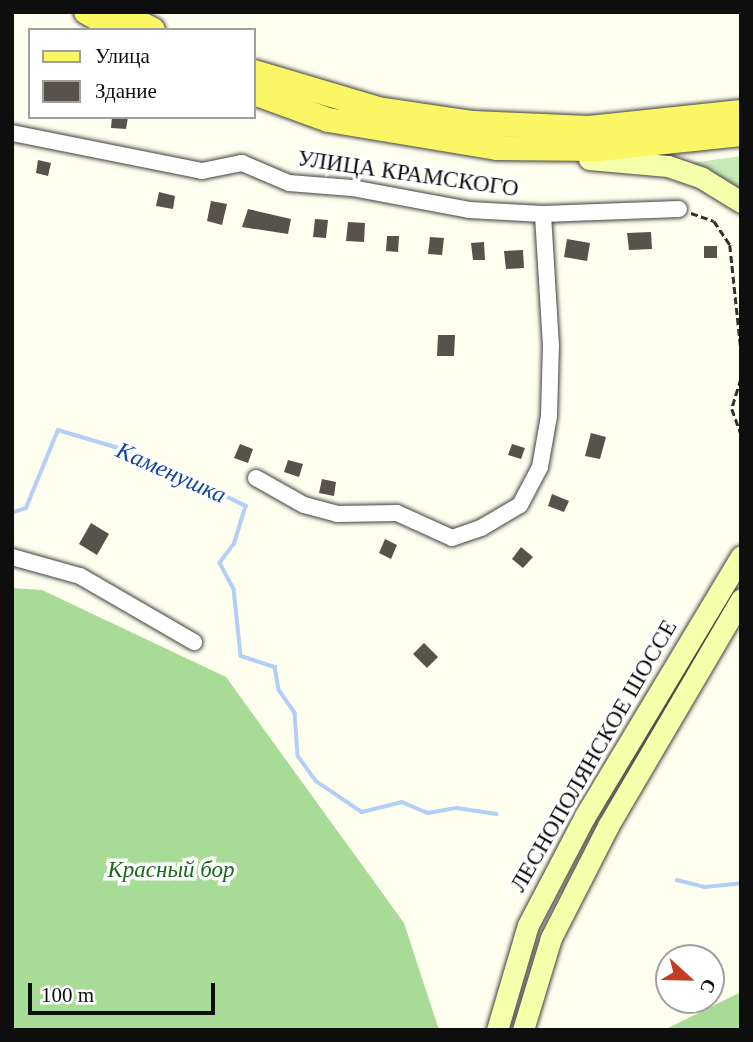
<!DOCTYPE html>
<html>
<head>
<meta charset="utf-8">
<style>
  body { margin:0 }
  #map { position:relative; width:753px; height:1042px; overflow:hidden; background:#ffffef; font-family:Georgia,serif }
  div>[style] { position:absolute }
  .green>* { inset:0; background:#c7eab7 }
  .forest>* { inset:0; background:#a7db96 }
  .stream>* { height:3.5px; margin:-1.75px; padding:0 1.75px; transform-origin:1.75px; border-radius:1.75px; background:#b2cff7 }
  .building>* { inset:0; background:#57524a }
  .path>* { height:2.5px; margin-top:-1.25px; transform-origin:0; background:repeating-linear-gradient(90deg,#303030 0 7px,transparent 0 10.5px) }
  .roads { filter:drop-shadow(0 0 2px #414141) drop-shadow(0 0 2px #414141) }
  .minor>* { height:16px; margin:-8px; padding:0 8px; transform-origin:8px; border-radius:8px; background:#fff }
  .secondary>* { height:21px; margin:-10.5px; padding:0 10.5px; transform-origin:10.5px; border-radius:10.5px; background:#f6ffaa }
  .primary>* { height:24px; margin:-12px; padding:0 12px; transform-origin:12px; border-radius:12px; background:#fbf663 }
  span { translate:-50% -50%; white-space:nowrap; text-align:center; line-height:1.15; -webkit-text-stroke:7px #fff; paint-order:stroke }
  .street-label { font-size:23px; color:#0e0e0e }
  .park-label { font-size:23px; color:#1c671d; font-style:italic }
  .water-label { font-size:24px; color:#1446a3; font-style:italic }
  .frame { position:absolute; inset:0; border:14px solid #0e0e0e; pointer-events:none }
  .legend { position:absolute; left:28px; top:28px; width:228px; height:91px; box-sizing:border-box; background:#fff; border:2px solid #9f9f9f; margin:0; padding:9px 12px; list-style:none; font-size:21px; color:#0e0e0e }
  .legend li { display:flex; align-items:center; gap:14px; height:35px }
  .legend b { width:35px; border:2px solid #9f9f9f }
  .north { position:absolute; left:655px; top:944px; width:70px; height:70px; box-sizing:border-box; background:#fff; border:2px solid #9f9f9f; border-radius:50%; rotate:112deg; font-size:19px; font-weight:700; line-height:28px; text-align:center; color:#0e0e0e }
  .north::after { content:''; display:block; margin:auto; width:24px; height:32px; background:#c13d23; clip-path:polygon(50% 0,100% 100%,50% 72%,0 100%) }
  .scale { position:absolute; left:28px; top:983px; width:187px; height:32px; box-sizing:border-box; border:4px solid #0e0e0e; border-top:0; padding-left:9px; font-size:21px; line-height:24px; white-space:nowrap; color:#0e0e0e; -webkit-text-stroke:5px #fff; paint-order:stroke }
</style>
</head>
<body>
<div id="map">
  <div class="green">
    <div style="clip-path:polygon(741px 156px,741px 190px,691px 163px)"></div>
  </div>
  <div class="forest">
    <div style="clip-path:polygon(12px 588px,42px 590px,226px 677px,404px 923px,439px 1030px,12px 1030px)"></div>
    <div style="clip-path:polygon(741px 992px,741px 1030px,664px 1030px)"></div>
  </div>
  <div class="stream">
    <div style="left:12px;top:513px;width:15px;rotate:-20deg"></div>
    <div style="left:26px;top:508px;width:84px;rotate:-67.7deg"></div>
    <div style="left:58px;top:430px;width:84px;rotate:16.5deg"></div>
    <div style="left:139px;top:454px;width:119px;rotate:25.9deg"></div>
    <div style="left:246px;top:506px;width:39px;rotate:107deg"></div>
    <div style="left:235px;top:543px;width:25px;rotate:127deg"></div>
    <div style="left:220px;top:563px;width:30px;rotate:62deg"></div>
    <div style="left:234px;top:589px;width:67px;rotate:84deg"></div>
    <div style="left:241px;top:656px;width:36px;rotate:18deg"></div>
    <div style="left:275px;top:667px;width:23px;rotate:80deg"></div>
    <div style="left:279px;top:690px;width:28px;rotate:55deg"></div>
    <div style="left:295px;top:713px;width:43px;rotate:86deg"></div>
    <div style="left:298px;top:756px;width:31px;rotate:54deg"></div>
    <div style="left:316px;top:781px;width:55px;rotate:34deg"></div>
    <div style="left:362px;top:812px;width:41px;rotate:-14deg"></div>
    <div style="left:402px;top:802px;width:28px;rotate:23deg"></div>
    <div style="left:428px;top:813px;width:29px;rotate:-10deg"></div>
    <div style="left:457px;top:808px;width:40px;rotate:8.5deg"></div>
    <div style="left:677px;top:880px;width:29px;rotate:14deg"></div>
    <div style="left:705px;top:887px;width:36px;rotate:-6deg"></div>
  </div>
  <div class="building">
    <div style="clip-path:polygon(112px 117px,128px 117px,126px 129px,111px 128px)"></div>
    <div style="clip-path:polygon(38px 160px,51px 163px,48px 176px,36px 173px)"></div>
    <div style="clip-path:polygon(159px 192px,175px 196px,173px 209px,156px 206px)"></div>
    <div style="clip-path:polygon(211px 201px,227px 204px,222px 225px,207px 221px)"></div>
    <div style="clip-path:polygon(248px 209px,291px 219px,288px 234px,242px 227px)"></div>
    <div style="clip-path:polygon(315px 219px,328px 220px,326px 238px,313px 237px)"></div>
    <div style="clip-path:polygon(348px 222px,365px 223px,364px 242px,346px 241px)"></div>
    <div style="clip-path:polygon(651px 232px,652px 249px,629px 250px,627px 233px)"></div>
    <div style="clip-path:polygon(387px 236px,399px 236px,398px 252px,386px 251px)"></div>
    <div style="clip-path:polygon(430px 237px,444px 238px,442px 255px,428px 254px)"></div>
    <div style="clip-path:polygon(567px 239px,590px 243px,587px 261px,564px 257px)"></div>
    <div style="clip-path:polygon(484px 242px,485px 260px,473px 260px,471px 243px)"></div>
    <div style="clip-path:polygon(704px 246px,717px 246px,717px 258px,704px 258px)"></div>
    <div style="clip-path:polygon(523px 250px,524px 268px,506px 269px,504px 251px)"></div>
    <div style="clip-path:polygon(438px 335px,455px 335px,454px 356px,437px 356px)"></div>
    <div style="clip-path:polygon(591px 433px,606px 437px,600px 459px,585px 456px)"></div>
    <div style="clip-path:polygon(240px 444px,253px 449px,248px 463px,234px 458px)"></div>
    <div style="clip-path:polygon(512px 444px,525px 448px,521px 459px,508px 455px)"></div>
    <div style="clip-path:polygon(288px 460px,303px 464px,299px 477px,284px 472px)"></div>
    <div style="clip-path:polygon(322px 479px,336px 482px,334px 496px,319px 493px)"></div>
    <div style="clip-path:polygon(552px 494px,569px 501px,564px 512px,548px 506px)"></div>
    <div style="clip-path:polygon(91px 523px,109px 534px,97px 555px,79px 544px)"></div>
    <div style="clip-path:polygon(385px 539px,397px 545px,391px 559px,379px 553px)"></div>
    <div style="clip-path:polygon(521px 547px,533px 557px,523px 568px,512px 559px)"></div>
    <div style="clip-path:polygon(424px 643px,438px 657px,427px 668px,413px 654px)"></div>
  </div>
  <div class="path">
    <div style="left:691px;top:213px;width:24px;rotate:19deg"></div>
    <div style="left:714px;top:221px;width:29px;rotate:56deg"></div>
    <div style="left:730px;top:245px;width:105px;rotate:84deg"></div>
    <div style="left:741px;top:379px;width:31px;rotate:107deg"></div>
    <div style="left:732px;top:409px;width:27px;rotate:70deg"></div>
  </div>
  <div class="roads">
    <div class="minor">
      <div style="left:12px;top:133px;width:194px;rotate:11.3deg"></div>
      <div style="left:202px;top:171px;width:41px;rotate:-11.3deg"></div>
      <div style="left:242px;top:163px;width:51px;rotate:23.1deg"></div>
      <div style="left:289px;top:183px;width:63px;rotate:4.5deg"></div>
      <div style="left:352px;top:188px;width:119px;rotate:10.6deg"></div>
      <div style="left:469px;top:210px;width:74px;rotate:3.1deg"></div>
      <div style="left:543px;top:214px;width:136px;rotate:-2.1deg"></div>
      <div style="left:256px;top:478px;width:55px;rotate:29.4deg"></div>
      <div style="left:304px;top:505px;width:34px;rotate:15deg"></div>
      <div style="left:337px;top:514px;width:60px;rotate:-1deg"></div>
      <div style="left:397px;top:513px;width:60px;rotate:24.4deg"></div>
      <div style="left:452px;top:538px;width:31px;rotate:-19deg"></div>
      <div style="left:481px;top:528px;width:45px;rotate:-30.5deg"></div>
      <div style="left:520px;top:505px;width:43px;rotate:-62.2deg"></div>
      <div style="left:540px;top:467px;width:52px;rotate:-80deg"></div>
      <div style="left:549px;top:416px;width:70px;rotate:-88.4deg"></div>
      <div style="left:551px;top:346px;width:132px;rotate:-93.5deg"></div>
      <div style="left:12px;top:557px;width:71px;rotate:15.6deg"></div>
      <div style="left:80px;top:576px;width:132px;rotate:30.1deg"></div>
    </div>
    <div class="secondary">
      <div style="left:589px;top:159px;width:79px;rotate:5.1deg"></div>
      <div style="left:668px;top:166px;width:36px;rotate:19deg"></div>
      <div style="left:702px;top:178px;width:46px;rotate:31.6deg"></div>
      <div style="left:497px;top:1030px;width:109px;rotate:-73.6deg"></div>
      <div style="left:528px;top:925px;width:123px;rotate:-62.4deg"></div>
      <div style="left:585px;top:816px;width:303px;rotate:-59deg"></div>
      <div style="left:523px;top:1030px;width:96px;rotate:-73.1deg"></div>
      <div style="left:551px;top:938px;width:126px;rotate:-63deg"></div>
      <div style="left:608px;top:826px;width:263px;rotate:-59.6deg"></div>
    </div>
    <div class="primary">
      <div style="left:86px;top:12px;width:37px;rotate:29deg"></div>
      <div style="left:118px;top:12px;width:39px;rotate:27deg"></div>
      <div style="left:254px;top:72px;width:129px;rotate:16.6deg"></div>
      <div style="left:378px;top:109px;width:96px;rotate:8.4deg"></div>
      <div style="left:473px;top:123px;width:116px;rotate:2.5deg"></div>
      <div style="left:589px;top:128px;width:153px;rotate:-6deg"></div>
      <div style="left:254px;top:93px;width:79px;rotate:20deg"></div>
      <div style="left:328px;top:120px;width:171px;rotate:9.4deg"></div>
      <div style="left:497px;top:148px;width:101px;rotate:0.6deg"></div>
      <div style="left:598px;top:149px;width:144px;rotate:-6deg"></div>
    </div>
  </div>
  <div class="street-label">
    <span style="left:408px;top:174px;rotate:8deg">УЛИЦА КРАМСКОГО</span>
    <span style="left:594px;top:756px;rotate:-60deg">ЛЕСНОПОЛЯНСКОЕ ШОССЕ</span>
  </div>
  <div class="park-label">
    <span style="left:171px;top:870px">Красный бор</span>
  </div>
  <div class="water-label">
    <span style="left:171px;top:473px;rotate:24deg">Каменушка</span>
  </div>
  <div class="frame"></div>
  <ul class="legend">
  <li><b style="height:9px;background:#fbf663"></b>Улица</li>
  <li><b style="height:19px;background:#57524a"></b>Здание</li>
  </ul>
  <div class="north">С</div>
  <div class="scale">100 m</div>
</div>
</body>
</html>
